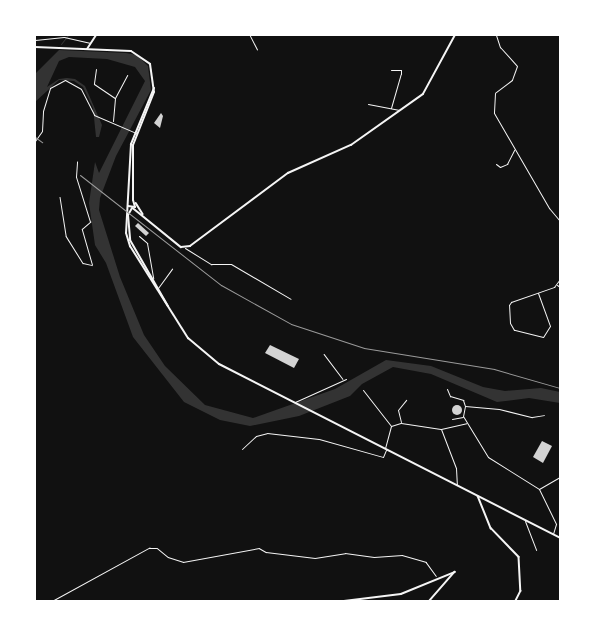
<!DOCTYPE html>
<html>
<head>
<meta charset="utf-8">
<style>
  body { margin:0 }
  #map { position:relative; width:595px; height:636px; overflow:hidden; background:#111; font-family:Cabin,sans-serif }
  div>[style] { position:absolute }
  .water>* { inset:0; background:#333 }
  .stream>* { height:1px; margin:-0.5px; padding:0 0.5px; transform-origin:0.5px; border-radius:0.5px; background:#333 }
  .building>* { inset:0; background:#d3d3d3 }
  .round { border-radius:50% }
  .path>* { height:0.5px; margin:-0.25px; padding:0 0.25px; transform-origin:0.25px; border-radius:0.25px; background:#f5f5f5 }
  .service>* { height:0.5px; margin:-0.25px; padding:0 0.25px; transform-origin:0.25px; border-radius:0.25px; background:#f5f5f5 }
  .minor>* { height:1px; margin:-0.5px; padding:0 0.5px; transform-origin:0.5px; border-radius:0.5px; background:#f5f5f5 }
  .tertiary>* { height:1.5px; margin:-0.75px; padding:0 0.75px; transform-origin:0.75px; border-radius:0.75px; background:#f5f5f5 }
  .secondary>* { height:2px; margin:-1px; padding:0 1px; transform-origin:1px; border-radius:1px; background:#f5f5f5 }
  .primary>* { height:2px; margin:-1px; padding:0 1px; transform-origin:1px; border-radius:1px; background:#f5f5f5 }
  .rail>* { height:1px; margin:-0.5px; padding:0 0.5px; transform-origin:0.5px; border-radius:0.5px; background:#9a9a9a }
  span { translate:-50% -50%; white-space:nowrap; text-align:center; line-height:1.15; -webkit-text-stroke:3.5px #fff; paint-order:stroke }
  .frame { position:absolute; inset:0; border:36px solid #fff; pointer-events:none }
</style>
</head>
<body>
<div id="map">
  <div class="water">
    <div style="clip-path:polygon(59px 50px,126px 53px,137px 55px,148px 66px,151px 90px,116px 156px,100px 198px,99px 210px,120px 277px,144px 335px,165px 366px,205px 405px,253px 418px,335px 389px,386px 360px,431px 366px,483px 387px,505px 391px,541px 388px,560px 392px,560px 403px,529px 398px,497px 402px,431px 374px,393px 367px,362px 384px,350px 396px,299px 416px,250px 426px,220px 420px,184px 402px,133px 337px,106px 263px,95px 245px,89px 203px,95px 162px,99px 173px,145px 81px,135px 67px,107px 59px,69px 57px,59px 61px,47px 87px,59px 79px,67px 78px,75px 79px,85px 86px,102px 125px,99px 137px,96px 137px,93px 108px,83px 87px,74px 81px,59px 80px,35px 102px,35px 74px)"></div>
  </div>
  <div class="stream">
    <div style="left:61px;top:44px;width:11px;rotate:-52deg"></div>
    <div style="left:35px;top:118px;width:12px;rotate:90deg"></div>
  </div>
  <div class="building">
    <div style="clip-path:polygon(161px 113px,163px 116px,160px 128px,154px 123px)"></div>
    <div style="clip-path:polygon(138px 223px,149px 233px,146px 236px,135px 226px)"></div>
    <div style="clip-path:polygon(270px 345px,299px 359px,294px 368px,265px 353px)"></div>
    <div class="round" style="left:452px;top:405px;width:10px;height:10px"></div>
    <div style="clip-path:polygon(542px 441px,552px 446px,543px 463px,533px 457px)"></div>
  </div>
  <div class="path">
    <div style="left:60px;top:197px;width:39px;rotate:81deg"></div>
    <div style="left:66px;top:236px;width:32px;rotate:58deg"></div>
    <div style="left:83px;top:263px;width:9px;rotate:13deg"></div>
    <div style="left:92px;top:265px;width:37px;rotate:-106deg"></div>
    <div style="left:82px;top:229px;width:11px;rotate:-41deg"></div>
    <div style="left:90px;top:222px;width:47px;rotate:-107.3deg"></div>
    <div style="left:76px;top:177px;width:15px;rotate:-86deg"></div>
    <div style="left:52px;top:601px;width:111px;rotate:-28.7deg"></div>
    <div style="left:149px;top:548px;width:8px"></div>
    <div style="left:157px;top:548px;width:14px;rotate:39deg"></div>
    <div style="left:168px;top:557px;width:16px;rotate:18deg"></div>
    <div style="left:183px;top:562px;width:77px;rotate:-10.4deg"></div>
    <div style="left:259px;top:548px;width:8px;rotate:30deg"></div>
    <div style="left:266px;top:552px;width:49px;rotate:7deg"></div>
    <div style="left:315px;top:558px;width:30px;rotate:-9deg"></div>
    <div style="left:345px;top:553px;width:29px;rotate:8deg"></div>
    <div style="left:374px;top:557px;width:28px;rotate:-4deg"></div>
    <div style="left:402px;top:555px;width:25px;rotate:16deg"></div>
    <div style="left:426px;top:562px;width:17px;rotate:54deg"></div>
  </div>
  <div class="service">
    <div style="left:250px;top:35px;width:16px;rotate:63deg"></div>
    <div style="left:324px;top:354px;width:31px;rotate:53deg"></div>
  </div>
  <div class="minor">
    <div style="left:496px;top:35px;width:13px;rotate:72deg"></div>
    <div style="left:500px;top:47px;width:25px;rotate:48deg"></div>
    <div style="left:517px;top:66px;width:15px;rotate:110deg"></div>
    <div style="left:512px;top:80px;width:21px;rotate:143deg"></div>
    <div style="left:495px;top:93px;width:20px;rotate:93deg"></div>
    <div style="left:494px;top:113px;width:110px;rotate:59.9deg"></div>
    <div style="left:549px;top:208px;width:17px;rotate:50deg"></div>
    <div style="left:35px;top:40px;width:29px;rotate:-6deg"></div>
    <div style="left:64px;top:37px;width:26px;rotate:13deg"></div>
    <div style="left:96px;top:69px;width:15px;rotate:98deg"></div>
    <div style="left:94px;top:84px;width:25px;rotate:34deg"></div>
    <div style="left:368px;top:104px;width:32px;rotate:11deg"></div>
    <div style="left:391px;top:108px;width:35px;rotate:-74deg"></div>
    <div style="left:401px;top:74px;width:4px;rotate:-90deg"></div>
    <div style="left:401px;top:70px;width:10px;rotate:180deg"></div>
    <div style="left:113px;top:121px;width:23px;rotate:-85deg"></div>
    <div style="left:115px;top:98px;width:26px;rotate:-62deg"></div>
    <div style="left:35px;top:141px;width:12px;rotate:-55deg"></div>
    <div style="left:42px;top:131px;width:20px;rotate:-87deg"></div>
    <div style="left:43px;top:111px;width:24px;rotate:-73deg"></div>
    <div style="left:50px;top:88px;width:17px;rotate:-28deg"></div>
    <div style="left:65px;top:80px;width:18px;rotate:29deg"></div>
    <div style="left:81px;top:89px;width:29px;rotate:63deg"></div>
    <div style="left:94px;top:115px;width:46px;rotate:23.2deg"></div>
    <div style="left:496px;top:164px;width:5px;rotate:37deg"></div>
    <div style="left:500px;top:167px;width:8px;rotate:-23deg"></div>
    <div style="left:507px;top:164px;width:16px;rotate:-63deg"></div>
    <div style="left:139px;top:236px;width:11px;rotate:41deg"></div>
    <div style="left:147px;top:243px;width:36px;rotate:80deg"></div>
    <div style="left:185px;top:248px;width:31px;rotate:32deg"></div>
    <div style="left:211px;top:264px;width:20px"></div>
    <div style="left:231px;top:264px;width:69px;rotate:30.3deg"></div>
    <div style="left:557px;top:285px;width:4px;rotate:34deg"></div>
    <div style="left:158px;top:288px;width:24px;rotate:-54deg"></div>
    <div style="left:538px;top:293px;width:35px;rotate:70deg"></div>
    <div style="left:550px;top:326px;width:13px;rotate:122deg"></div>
    <div style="left:543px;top:337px;width:30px;rotate:-166deg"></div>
    <div style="left:514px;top:330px;width:8px;rotate:-120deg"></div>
    <div style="left:510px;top:323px;width:18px;rotate:-93deg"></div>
    <div style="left:509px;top:305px;width:4px;rotate:-56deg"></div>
    <div style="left:511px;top:302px;width:46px;rotate:-19.2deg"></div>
    <div style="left:554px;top:287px;width:10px;rotate:-53deg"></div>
    <div style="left:447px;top:389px;width:8px;rotate:67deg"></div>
    <div style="left:450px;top:396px;width:14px;rotate:17deg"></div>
    <div style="left:463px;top:400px;width:6px;rotate:72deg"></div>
    <div style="left:363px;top:390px;width:46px;rotate:52.1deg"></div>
    <div style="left:391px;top:426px;width:23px;rotate:105deg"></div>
    <div style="left:295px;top:402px;width:56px;rotate:-24.3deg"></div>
    <div style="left:465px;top:406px;width:10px;rotate:101deg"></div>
    <div style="left:463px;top:416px;width:48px;rotate:58.6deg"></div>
    <div style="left:488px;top:457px;width:60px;rotate:32.1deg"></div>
    <div style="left:539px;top:489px;width:39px;rotate:64deg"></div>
    <div style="left:556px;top:524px;width:10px;rotate:107deg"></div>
    <div style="left:465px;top:406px;width:34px;rotate:5deg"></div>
    <div style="left:499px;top:409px;width:34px;rotate:14deg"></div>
    <div style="left:532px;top:417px;width:12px;rotate:-9deg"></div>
    <div style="left:452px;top:419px;width:11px;rotate:-10deg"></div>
    <div style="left:401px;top:422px;width:12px;rotate:-104deg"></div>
    <div style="left:398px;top:410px;width:13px;rotate:-51deg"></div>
    <div style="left:391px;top:426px;width:10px;rotate:-17deg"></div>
    <div style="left:401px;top:423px;width:40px;rotate:8.5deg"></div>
    <div style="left:441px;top:429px;width:26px;rotate:-13deg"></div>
    <div style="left:441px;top:429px;width:42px;rotate:69deg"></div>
    <div style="left:456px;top:468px;width:17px;rotate:87deg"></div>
    <div style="left:242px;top:449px;width:19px;rotate:-43deg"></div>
    <div style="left:256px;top:436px;width:11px;rotate:-15deg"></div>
    <div style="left:267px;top:433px;width:52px;rotate:6.6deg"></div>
    <div style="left:319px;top:439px;width:66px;rotate:15.7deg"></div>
    <div style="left:383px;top:457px;width:8px;rotate:-67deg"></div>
    <div style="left:539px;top:489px;width:24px;rotate:-30deg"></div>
    <div style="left:525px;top:521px;width:31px;rotate:69deg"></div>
  </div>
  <div class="tertiary">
    <div style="left:136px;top:203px;width:13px;rotate:58deg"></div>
    <div style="left:133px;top:208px;width:62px;rotate:39.1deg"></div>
    <div style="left:181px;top:247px;width:9px;rotate:-6deg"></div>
    <div style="left:190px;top:246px;width:122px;rotate:-36.7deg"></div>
    <div style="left:288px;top:173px;width:69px;rotate:-24deg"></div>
    <div style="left:351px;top:145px;width:88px;rotate:-35.3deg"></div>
    <div style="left:423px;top:94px;width:67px;rotate:-61.5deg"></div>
    <div style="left:478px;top:496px;width:35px;rotate:68deg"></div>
    <div style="left:491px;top:528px;width:40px;rotate:46deg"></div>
    <div style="left:519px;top:557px;width:34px;rotate:87deg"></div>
    <div style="left:521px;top:591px;width:11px;rotate:117deg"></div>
    <div style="left:344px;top:601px;width:57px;rotate:-7deg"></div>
    <div style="left:401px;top:594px;width:58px;rotate:-22.2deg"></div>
    <div style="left:455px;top:572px;width:38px;rotate:131deg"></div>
  </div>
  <div class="secondary">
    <div style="left:87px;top:49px;width:17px;rotate:-57deg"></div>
  </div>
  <div class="primary">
    <div style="left:35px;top:47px;width:96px;rotate:2.4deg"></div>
    <div style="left:131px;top:51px;width:23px;rotate:34deg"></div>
    <div style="left:150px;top:64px;width:28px;rotate:82deg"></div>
    <div style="left:154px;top:92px;width:57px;rotate:111.6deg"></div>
    <div style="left:133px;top:145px;width:55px;rotate:90deg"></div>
    <div style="left:154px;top:88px;width:61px;rotate:112.3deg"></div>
    <div style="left:131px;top:144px;width:89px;rotate:93.2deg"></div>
    <div style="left:126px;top:233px;width:14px;rotate:73deg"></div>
    <div style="left:130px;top:246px;width:109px;rotate:57.8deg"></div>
    <div style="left:188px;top:338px;width:40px;rotate:40deg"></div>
    <div style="left:219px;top:364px;width:383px;rotate:27deg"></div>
    <div style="left:128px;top:206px;width:7px;rotate:8deg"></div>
    <div style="left:135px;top:207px;width:7px;rotate:-106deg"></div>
    <div style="left:132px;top:208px;width:8px;rotate:120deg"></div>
    <div style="left:128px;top:215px;width:25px;rotate:85deg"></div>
    <div style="left:130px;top:240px;width:76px;rotate:60.1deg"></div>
  </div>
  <div class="rail">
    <div style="left:35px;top:137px;width:9px;rotate:36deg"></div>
    <div style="left:80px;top:175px;width:179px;rotate:38deg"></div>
    <div style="left:221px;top:285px;width:80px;rotate:29.1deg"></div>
    <div style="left:291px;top:324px;width:77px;rotate:18.2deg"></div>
    <div style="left:364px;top:348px;width:132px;rotate:9.2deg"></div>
    <div style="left:494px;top:369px;width:69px;rotate:16.1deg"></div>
  </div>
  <div class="frame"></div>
</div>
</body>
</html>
